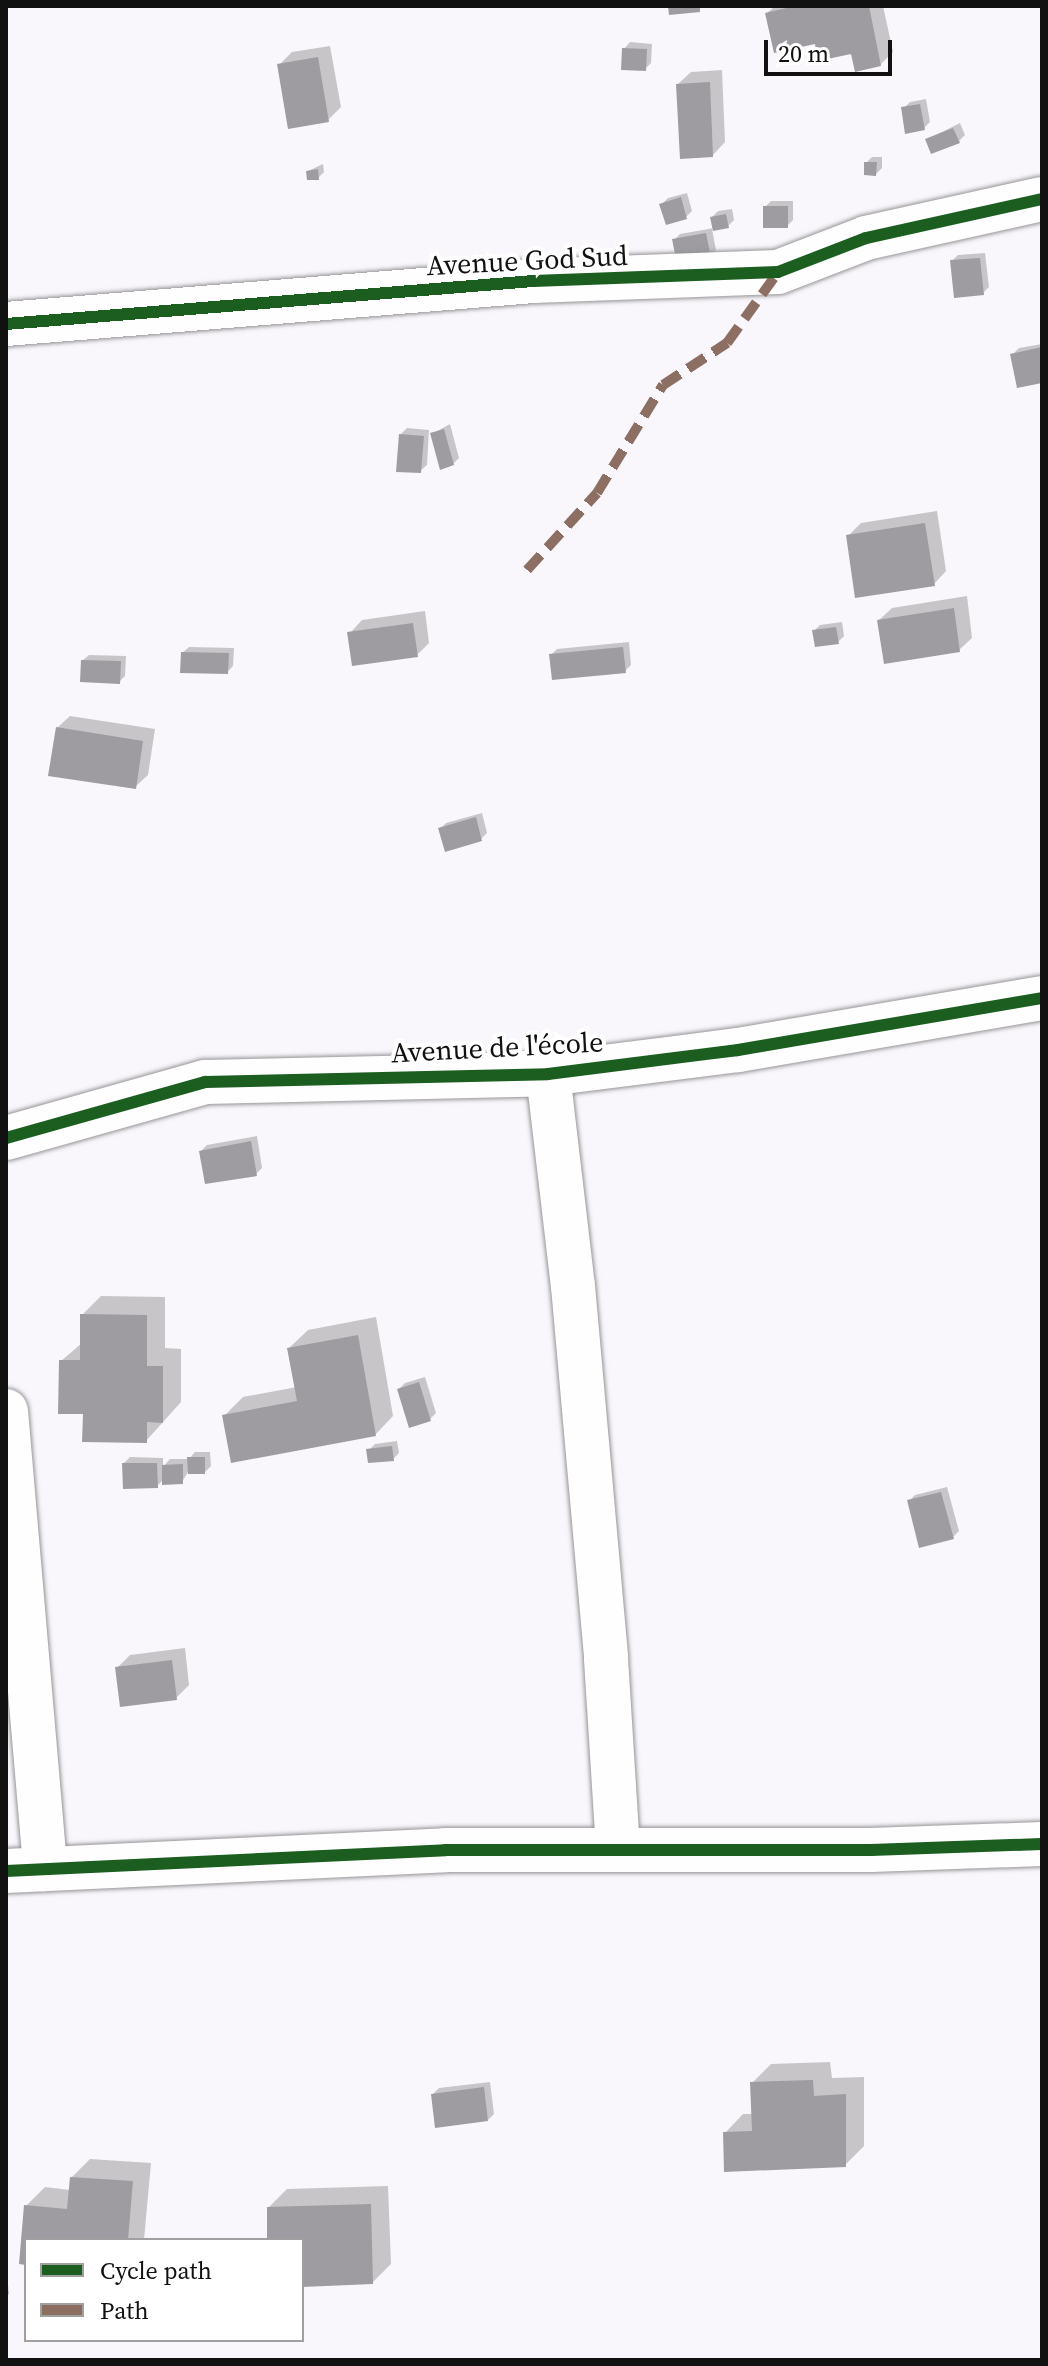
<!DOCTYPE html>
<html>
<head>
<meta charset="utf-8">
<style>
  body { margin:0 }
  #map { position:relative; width:1048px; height:2366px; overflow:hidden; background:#faf7fc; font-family:"Source Serif 4",serif }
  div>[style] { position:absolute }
  .shadow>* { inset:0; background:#0003 }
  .building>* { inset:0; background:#9e9ca1 }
  .roads { filter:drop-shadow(0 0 2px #969597) drop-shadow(0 0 2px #969597) }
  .street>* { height:44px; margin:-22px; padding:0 22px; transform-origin:22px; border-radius:22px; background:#fefeff }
  .quiet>* { height:10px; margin-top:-5px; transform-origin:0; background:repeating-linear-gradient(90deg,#8d6e63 0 20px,transparent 0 30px) }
  .cycleway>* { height:12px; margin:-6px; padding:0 6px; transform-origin:6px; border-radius:6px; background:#1b5e20 }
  span { translate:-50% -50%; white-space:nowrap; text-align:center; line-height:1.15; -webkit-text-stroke:8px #fff; paint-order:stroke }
  .street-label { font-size:28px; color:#111 }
  .frame { position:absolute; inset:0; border:8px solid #111; pointer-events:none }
  .legend { position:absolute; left:24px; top:2238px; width:280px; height:104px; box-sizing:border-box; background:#fff; border:2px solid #a0a0a0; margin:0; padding:10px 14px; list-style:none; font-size:24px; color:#111 }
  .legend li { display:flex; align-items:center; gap:16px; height:40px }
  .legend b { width:40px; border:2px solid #a0a0a0 }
  .scale { position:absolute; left:764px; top:40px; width:128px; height:36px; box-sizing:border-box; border:4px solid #111; border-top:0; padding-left:10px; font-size:24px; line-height:28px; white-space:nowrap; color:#111; -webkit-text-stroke:6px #fff; paint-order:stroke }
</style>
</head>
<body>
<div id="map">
  <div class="shadow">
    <div style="clip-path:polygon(775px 6px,883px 6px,893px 52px,880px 65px,816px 42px,767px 13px)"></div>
    <div style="clip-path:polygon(630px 42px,652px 44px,651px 63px,645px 69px,624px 49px)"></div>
    <div style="clip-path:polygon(330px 46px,341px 107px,328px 120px,279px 65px,292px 52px)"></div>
    <div style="clip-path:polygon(722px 70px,725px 142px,713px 155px,678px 84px,691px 72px)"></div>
    <div style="clip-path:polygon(926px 99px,930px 122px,924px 128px,904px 108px,910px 102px)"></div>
    <div style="clip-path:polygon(960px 123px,965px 135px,959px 141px,928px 139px)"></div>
    <div style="clip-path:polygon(872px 157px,882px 157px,882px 168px,876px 174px,866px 163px)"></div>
    <div style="clip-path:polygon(323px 164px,324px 172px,318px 178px,308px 171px)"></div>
    <div style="clip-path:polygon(687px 193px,692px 211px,686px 217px,662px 204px,668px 198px)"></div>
    <div style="clip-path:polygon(771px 201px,793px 201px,793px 220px,787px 226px,765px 207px)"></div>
    <div style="clip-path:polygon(732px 209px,734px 220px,728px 226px,712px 229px,716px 250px,710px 256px,674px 240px,680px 234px,714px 228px,712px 217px,718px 211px)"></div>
    <div style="clip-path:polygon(985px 253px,989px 287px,983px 293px,952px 261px,958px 255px)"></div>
    <div style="clip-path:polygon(1042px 344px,1042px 381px,1013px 354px,1019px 348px)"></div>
    <div style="clip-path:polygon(450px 424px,459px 458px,453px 464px,432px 434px)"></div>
    <div style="clip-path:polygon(407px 428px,429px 430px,427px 465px,420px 471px,401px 434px)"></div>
    <div style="clip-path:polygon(937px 511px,946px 571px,934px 584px,848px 536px,861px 523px)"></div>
    <div style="clip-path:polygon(967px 596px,972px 638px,959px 650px,879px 620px,892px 608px)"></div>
    <div style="clip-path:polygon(425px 611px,429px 643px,417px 655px,350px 633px,362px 620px)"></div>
    <div style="clip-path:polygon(842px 622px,844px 636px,838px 642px,814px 631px,820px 625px)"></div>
    <div style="clip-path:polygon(629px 642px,631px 665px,625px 671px,551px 655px,557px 649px)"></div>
    <div style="clip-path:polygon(189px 647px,234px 648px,233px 666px,227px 672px,182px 653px)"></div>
    <div style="clip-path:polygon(89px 655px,126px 656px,125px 676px,119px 682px,82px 661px)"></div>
    <div style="clip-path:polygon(70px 716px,155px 729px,148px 775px,135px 787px,57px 728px)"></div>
    <div style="clip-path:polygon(482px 813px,487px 833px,481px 839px,440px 829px,446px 823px)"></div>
    <div style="clip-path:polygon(257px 1136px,262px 1168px,256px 1174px,201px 1151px,207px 1145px)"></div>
    <div style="clip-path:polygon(101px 1296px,165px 1297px,165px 1348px,181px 1349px,181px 1402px,146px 1441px,85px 1412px,61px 1361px,82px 1343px,82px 1315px)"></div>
    <div style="clip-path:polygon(376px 1317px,393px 1416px,375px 1435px,225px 1415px,243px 1397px,297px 1387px,289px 1348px,308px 1330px)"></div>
    <div style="clip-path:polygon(425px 1377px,436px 1413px,430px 1419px,399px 1389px,405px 1383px)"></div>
    <div style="clip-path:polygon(397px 1441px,399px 1453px,393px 1459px,369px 1450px,375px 1444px)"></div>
    <div style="clip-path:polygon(195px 1452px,210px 1452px,211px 1466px,205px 1472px,188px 1472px,182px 1482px,164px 1479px,157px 1486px,124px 1463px,130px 1457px,163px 1458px,163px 1467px,170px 1459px,189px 1459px)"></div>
    <div style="clip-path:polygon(947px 1487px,959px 1531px,953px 1537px,909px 1501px,915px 1495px)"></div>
    <div style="clip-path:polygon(185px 1648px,189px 1685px,176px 1698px,117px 1668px,130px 1655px)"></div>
    <div style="clip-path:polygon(830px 2062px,832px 2078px,864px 2077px,864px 2146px,845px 2165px,725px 2133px,743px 2114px,754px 2114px,752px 2083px,771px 2064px)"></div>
    <div style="clip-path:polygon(490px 2082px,494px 2114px,488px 2120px,433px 2094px,439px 2088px)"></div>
    <div style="clip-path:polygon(90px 2159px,151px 2163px,144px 2240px,26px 2240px,26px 2263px,21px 2262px,26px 2206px,45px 2187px,70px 2190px,71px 2178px)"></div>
    <div style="clip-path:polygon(388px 2186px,391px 2264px,372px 2283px,302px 2285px,302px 2240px,269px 2240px,269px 2207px,287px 2189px)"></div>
    <div style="clip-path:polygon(6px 2266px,9px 2294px,6px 2297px)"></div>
  </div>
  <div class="building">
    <div style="clip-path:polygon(668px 6px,700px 6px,700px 12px,669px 15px)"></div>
    <div style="clip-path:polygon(795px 6px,869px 6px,881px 66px,855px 72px,851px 54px,818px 61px,815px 44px,774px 53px,765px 13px)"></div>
    <div style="clip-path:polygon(622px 48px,647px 49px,646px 71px,621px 70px)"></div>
    <div style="clip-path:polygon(318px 57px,329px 122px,288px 129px,277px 64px)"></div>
    <div style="clip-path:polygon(710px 82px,713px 157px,680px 159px,676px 84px)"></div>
    <div style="clip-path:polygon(920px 104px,925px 130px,905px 134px,901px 107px)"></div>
    <div style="clip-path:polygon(953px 128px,960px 143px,931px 154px,925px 139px)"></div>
    <div style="clip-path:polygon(864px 162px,877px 162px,876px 176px,864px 175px)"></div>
    <div style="clip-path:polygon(318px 169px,319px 180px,307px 180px,306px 171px)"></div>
    <div style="clip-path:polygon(681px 197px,687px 219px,666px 225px,659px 204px)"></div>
    <div style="clip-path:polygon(763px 206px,788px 206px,788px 228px,763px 228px)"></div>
    <div style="clip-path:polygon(726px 214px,729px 228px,713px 231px,710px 217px)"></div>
    <div style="clip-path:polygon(706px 233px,711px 258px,677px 264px,672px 239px)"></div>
    <div style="clip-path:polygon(980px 258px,984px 295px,954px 298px,950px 260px)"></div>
    <div style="clip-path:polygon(1042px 347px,1042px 383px,1017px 388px,1010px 354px)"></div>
    <div style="clip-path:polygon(444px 429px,454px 465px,440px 470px,430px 433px)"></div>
    <div style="clip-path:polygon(399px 434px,424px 436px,421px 473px,396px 472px)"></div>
    <div style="clip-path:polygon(925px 523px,935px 586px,855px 598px,846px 535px)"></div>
    <div style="clip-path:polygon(954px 608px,960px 652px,884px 664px,877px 620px)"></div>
    <div style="clip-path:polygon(413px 623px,418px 657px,352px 666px,347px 632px)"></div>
    <div style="clip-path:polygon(836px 627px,839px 644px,815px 647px,812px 630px)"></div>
    <div style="clip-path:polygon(623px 647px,626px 673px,552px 680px,549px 654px)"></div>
    <div style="clip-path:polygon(181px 652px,229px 653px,228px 674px,180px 673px)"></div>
    <div style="clip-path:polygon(81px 660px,121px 661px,120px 684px,80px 682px)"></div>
    <div style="clip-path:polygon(56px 727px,143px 741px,136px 789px,48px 776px)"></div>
    <div style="clip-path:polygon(476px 817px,482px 841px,445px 852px,438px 828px)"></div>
    <div style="clip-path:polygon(251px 1141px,257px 1176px,205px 1184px,199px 1151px)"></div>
    <div style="clip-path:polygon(80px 1314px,147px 1315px,147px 1366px,163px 1366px,163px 1423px,147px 1422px,147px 1443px,82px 1442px,83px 1414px,58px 1414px,59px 1360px,80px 1360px)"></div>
    <div style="clip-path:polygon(358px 1335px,376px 1436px,231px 1463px,222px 1415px,297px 1401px,287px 1348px)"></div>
    <div style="clip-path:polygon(419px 1382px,431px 1421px,409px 1428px,397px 1389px)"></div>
    <div style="clip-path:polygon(392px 1446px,394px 1461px,368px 1463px,366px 1449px)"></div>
    <div style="clip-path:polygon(187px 1457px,205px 1457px,205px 1474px,188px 1474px)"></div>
    <div style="clip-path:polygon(122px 1463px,157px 1463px,158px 1488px,123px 1489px)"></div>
    <div style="clip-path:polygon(183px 1464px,183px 1484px,162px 1485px,162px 1465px)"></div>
    <div style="clip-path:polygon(941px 1492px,954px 1539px,919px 1548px,907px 1500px)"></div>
    <div style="clip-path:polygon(172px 1660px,177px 1700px,120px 1707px,115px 1667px)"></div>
    <div style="clip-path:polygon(813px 2080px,814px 2096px,846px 2094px,846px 2167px,724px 2172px,723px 2132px,752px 2131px,750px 2082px)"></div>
    <div style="clip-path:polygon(484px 2087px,488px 2121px,435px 2128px,431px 2094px)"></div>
    <div style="clip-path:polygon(70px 2177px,133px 2181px,128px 2240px,26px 2240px,26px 2265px,19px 2264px,24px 2205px,67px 2209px)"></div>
    <div style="clip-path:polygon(371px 2204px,373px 2284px,302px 2287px,302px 2240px,267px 2240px,267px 2207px)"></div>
  </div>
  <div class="roads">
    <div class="street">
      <div style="left:6px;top:324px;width:529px;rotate:-4.66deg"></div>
      <div style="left:533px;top:281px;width:245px;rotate:-2.1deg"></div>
      <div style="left:778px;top:272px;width:94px;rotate:-21.1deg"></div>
      <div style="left:866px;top:238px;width:180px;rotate:-12.5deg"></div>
      <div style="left:548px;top:1074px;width:213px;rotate:83.3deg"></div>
      <div style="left:573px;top:1286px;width:374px;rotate:84.9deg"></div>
      <div style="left:606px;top:1659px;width:190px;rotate:86.4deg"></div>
      <div style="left:6px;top:1138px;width:207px;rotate:-15.7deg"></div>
      <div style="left:205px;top:1082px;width:343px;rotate:-1.3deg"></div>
      <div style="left:548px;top:1074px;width:192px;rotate:-7.2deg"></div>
      <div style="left:738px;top:1050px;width:308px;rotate:-9.7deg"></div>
      <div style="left:6px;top:1411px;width:460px;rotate:85.1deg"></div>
      <div style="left:6px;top:1871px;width:440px;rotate:-2.7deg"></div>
      <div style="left:445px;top:1850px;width:426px"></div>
      <div style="left:871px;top:1850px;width:171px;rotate:-2deg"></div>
    </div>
  </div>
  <div class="quiet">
    <div style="left:527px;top:570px;width:104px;rotate:-47.7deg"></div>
    <div style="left:597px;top:493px;width:127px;rotate:-58.6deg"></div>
    <div style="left:663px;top:385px;width:77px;rotate:-33.3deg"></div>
    <div style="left:727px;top:343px;width:87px;rotate:-54.3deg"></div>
  </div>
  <div class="cycleway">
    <div style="left:6px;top:324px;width:529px;rotate:-4.66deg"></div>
    <div style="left:533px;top:281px;width:245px;rotate:-2.1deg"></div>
    <div style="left:778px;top:272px;width:94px;rotate:-21.1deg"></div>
    <div style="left:866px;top:238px;width:180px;rotate:-12.5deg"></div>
    <div style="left:6px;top:1138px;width:207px;rotate:-15.7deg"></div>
    <div style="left:205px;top:1082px;width:343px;rotate:-1.3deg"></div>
    <div style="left:548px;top:1074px;width:192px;rotate:-7.2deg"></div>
    <div style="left:738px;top:1050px;width:308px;rotate:-9.7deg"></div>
    <div style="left:6px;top:1871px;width:440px;rotate:-2.7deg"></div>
    <div style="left:445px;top:1850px;width:426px"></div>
    <div style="left:871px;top:1850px;width:171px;rotate:-2deg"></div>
  </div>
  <div class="street-label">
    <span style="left:527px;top:260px;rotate:-3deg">Avenue God Sud</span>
    <span style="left:497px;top:1047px;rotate:-3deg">Avenue de l'école</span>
  </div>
  <div class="frame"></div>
  <ul class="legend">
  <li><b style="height:10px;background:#1b5e20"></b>Cycle path</li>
  <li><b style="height:10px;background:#8d6e63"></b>Path</li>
  </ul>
  <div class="scale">20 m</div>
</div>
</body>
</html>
